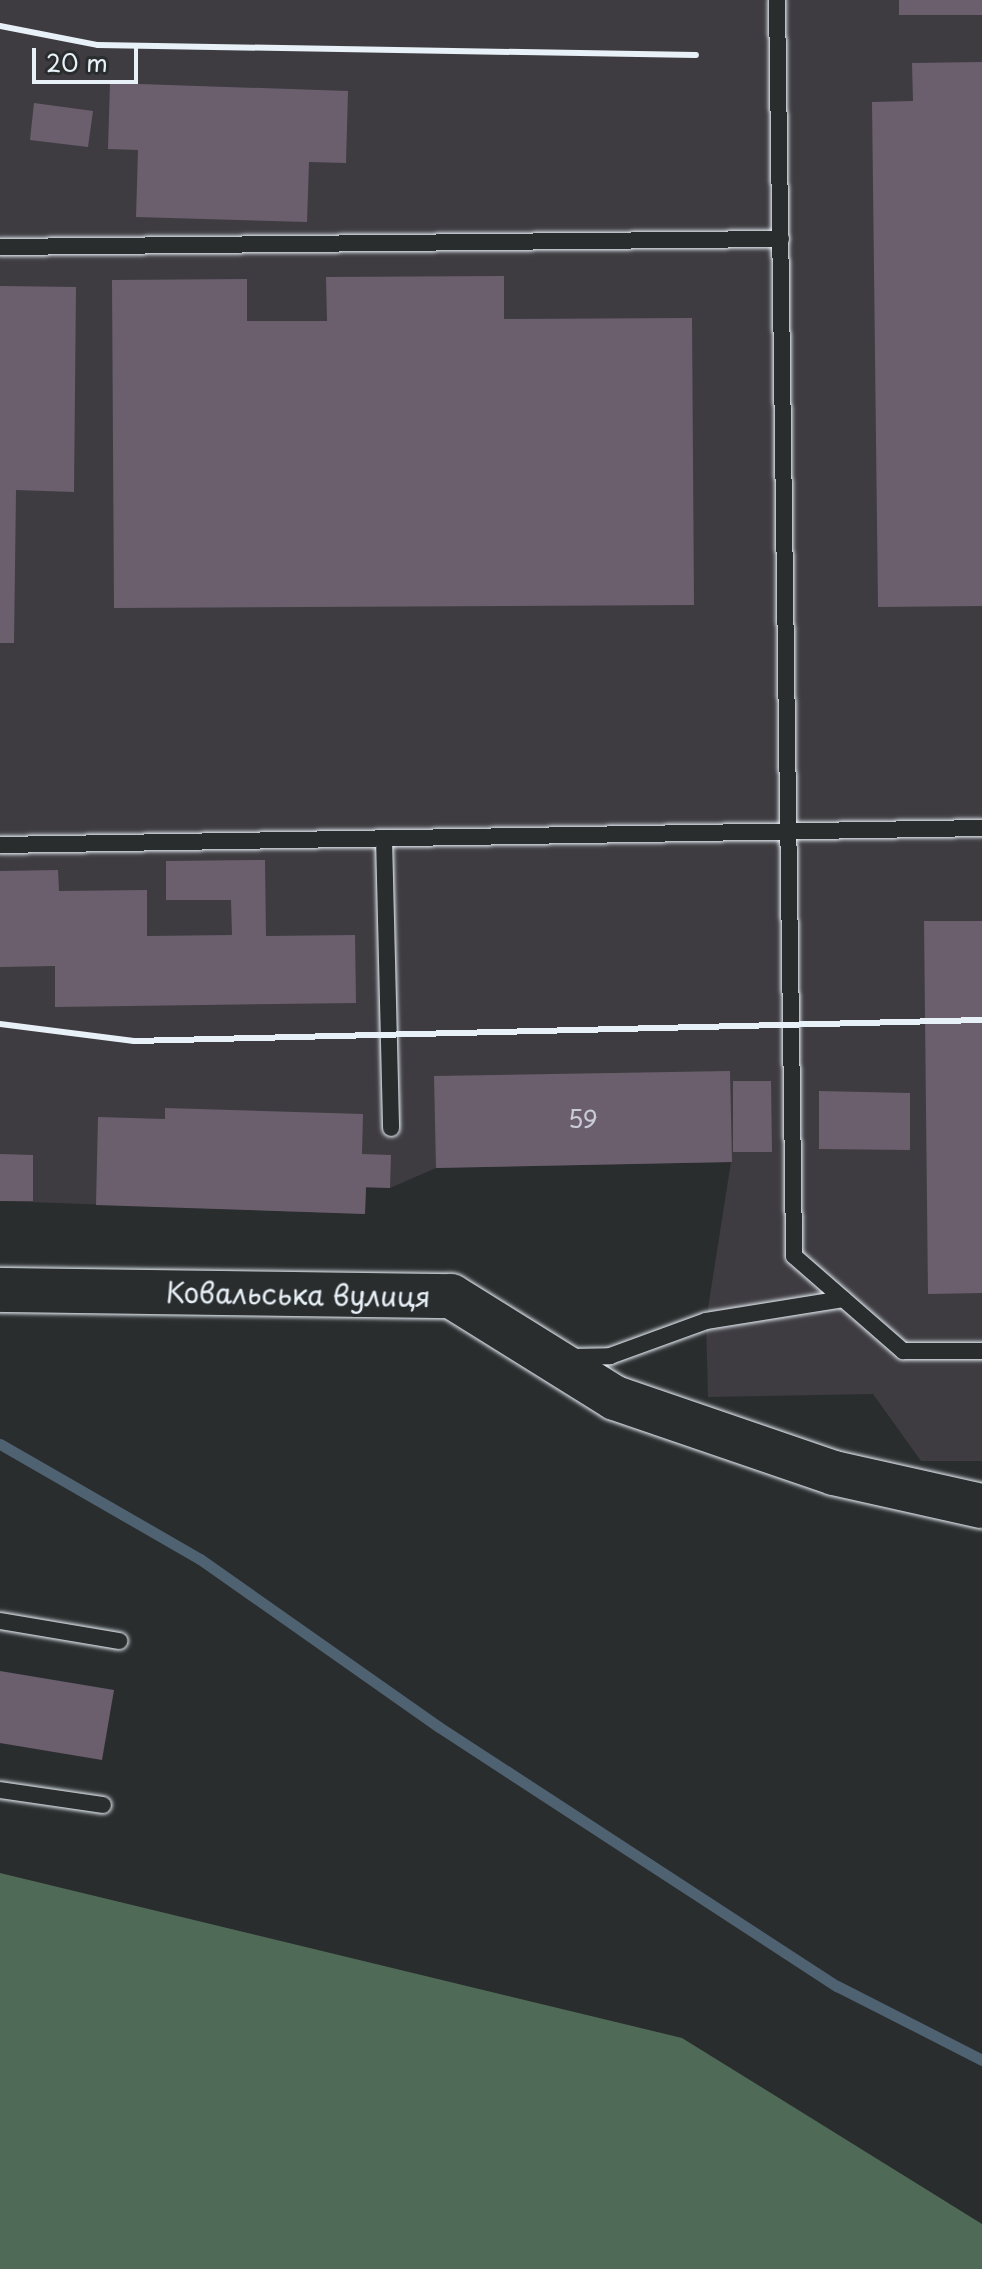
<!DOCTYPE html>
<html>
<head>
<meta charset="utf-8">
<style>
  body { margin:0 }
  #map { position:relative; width:982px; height:2269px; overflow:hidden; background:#2a2d2e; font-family:"Playpen Sans",sans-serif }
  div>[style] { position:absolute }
  .built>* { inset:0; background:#3e3c41 }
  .green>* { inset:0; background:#506a58 }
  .stream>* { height:11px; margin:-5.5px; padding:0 5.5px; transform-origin:5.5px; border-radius:5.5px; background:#4f6272 }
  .building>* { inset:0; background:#6b5f6e }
  .roads { filter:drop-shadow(0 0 2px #e8f1f8) drop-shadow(0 0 2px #e8f1f8) }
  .lane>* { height:16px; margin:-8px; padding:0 8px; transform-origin:8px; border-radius:8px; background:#2a2d2e }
  .secondary>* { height:44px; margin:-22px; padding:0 22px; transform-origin:22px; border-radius:22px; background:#2a2d2e }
  .rail>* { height:6px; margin:-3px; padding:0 3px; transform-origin:3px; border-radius:3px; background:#e8f1f8 }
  span { translate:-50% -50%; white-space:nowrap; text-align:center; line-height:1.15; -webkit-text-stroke:6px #2a2d2e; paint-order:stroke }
  .number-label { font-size:24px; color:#c9ccd6 }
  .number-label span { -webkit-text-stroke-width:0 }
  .street-label { font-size:28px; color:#e8f1f8 }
  .scale { position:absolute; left:32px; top:48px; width:106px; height:36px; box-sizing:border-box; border:4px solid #e8f1f8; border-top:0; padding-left:10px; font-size:24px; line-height:28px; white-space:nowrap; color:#e8f1f8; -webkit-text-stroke:6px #2a2d2e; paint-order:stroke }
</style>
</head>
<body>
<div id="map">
  <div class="built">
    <div style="clip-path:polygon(0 0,982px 0,982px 1461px,921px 1461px,873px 1394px,708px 1397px,706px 1321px,731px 1162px,436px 1168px,390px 1188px,366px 1188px,365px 1214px,0 1201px)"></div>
  </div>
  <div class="green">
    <div style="clip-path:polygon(0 1873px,682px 2038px,982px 2224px,982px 2269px,0 2269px)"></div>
  </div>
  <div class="stream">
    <div style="left:0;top:1444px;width:231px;rotate:29.9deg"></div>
    <div style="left:200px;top:1559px;width:292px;rotate:35.1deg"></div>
    <div style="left:439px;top:1727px;width:475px;rotate:33.1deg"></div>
    <div style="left:837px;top:1986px;width:163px;rotate:27deg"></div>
  </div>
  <div class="building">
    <div style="clip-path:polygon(899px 0,982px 0,982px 15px,899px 15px)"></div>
    <div style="clip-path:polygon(982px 62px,982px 606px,878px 607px,872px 102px,913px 101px,912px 63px)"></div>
    <div style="clip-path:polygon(110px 83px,348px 91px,346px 163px,309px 162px,307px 222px,136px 217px,138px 150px,108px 149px)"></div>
    <div style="clip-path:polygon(34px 103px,93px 111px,88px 147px,30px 140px)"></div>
    <div style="clip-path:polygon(504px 276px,504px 319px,692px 318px,694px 605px,114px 608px,112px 280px,247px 279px,247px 321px,327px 321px,326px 277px)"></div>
    <div style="clip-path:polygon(0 286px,76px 287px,74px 492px,16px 490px,14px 643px,0 643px)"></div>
    <div style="clip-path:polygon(265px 860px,266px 936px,355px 935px,356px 1003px,55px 1007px,55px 966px,0 967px,0 871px,58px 870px,59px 891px,147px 890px,147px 936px,232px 935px,231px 900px,166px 900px,166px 861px)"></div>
    <div style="clip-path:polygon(924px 921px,982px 921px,982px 1293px,928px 1294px)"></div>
    <div style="clip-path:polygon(730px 1071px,732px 1162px,436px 1168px,434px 1076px)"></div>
    <div style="clip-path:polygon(733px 1081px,771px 1081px,772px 1152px,733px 1152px)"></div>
    <div style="clip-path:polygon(819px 1091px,910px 1093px,910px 1150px,819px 1149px)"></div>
    <div style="clip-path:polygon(165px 1108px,363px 1114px,362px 1154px,391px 1155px,390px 1188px,366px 1187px,365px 1214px,96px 1205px,98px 1117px,165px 1119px)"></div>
    <div style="clip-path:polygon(0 1154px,33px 1155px,33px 1201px,0 1201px)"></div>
    <div style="clip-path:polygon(0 1671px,114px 1690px,102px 1760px,0 1743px)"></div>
  </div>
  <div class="roads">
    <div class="lane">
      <div style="left:777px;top:0;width:1256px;rotate:89.22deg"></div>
      <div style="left:794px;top:1256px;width:145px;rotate:41.1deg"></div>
      <div style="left:903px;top:1351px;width:79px"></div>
      <div style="left:0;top:247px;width:781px;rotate:-0.59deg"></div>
      <div style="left:384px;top:838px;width:290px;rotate:88.6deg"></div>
      <div style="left:0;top:845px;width:982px;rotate:-0.99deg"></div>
      <div style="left:571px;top:1357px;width:39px;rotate:-1deg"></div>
      <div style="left:610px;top:1356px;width:102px;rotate:-20deg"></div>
      <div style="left:706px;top:1321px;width:139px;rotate:-9.1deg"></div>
      <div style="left:0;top:1621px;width:121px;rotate:9.5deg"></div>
      <div style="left:0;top:1790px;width:104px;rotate:8.3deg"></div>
    </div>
    <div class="secondary">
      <div style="left:0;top:1290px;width:451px;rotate:0.8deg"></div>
      <div style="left:451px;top:1296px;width:193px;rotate:31.9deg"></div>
      <div style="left:615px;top:1398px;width:231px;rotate:18.9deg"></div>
      <div style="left:834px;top:1473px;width:152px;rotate:12.6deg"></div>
    </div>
  </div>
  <div class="rail">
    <div style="left:0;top:26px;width:100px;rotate:11deg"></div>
    <div style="left:98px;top:45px;width:598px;rotate:0.96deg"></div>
    <div style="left:0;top:1024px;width:135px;rotate:7.2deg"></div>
    <div style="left:134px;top:1041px;width:848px;rotate:-1.42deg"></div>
  </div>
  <div class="number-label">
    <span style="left:583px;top:1119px">59</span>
  </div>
  <div class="street-label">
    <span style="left:298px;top:1294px;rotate:1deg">Ковальська вулиця</span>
  </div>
  <div class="scale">20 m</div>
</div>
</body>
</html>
